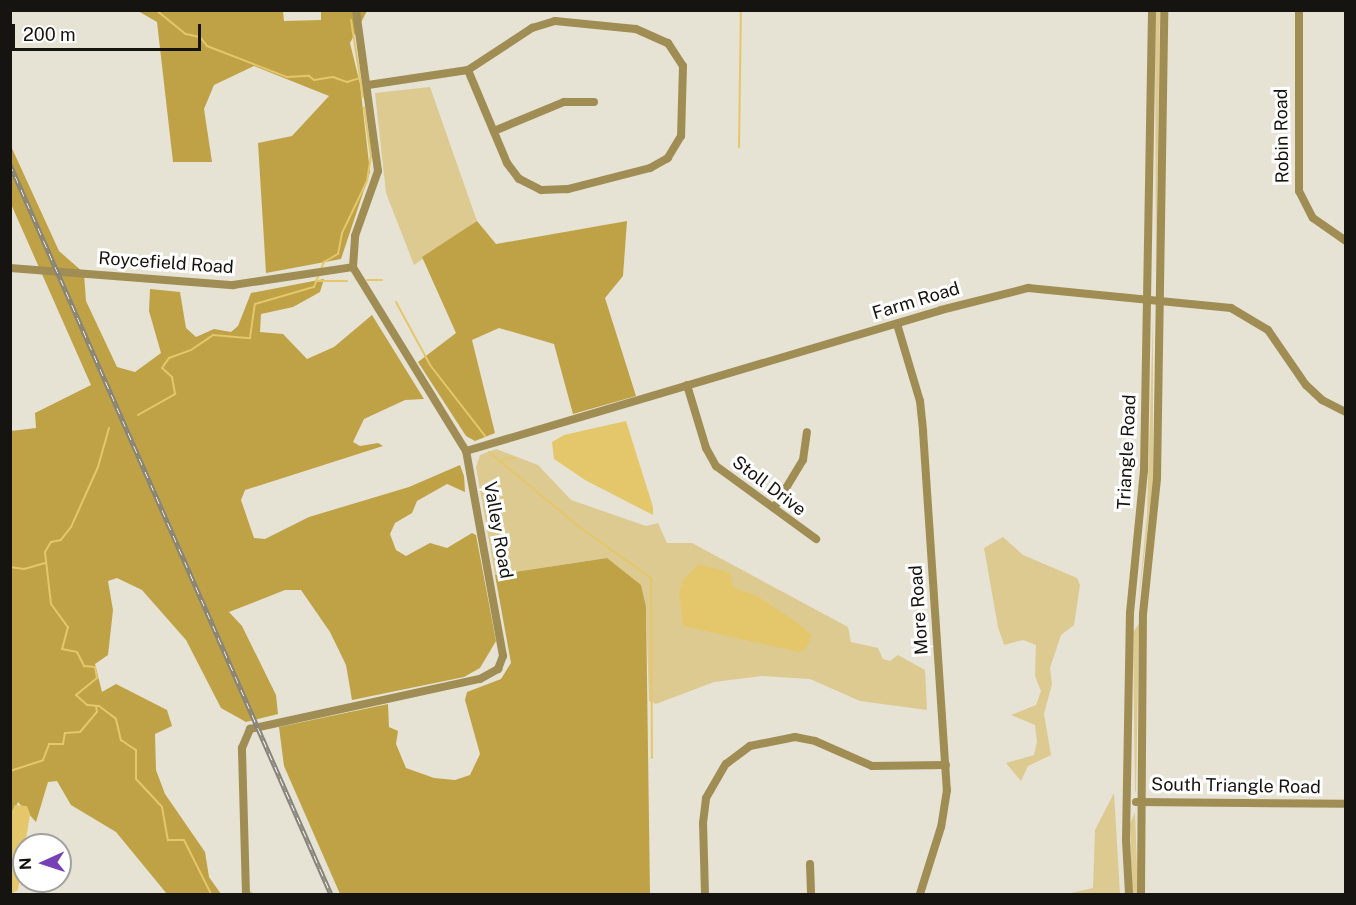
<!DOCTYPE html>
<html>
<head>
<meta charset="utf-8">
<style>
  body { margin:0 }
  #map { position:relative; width:1356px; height:905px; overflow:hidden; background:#e6e2d4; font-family:"Public Sans",sans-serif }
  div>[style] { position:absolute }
  .green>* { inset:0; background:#ddca91 }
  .forest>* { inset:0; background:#bfa245 }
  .water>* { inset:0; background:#e4c76b }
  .stream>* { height:2px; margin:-1px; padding:0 1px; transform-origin:1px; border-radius:1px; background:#e4c76b }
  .minor>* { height:8px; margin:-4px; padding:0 4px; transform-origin:4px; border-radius:4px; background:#a08d54 }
  .rail>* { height:4.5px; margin-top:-2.25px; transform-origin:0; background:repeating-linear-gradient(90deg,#fff 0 7px,#87847b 0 14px); box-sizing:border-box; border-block:2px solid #87847b }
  span { translate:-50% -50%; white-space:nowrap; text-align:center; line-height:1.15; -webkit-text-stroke:6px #fff; paint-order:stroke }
  .street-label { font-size:18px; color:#161410 }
  .frame { position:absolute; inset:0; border:12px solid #161410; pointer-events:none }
  .north { position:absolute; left:12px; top:833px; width:60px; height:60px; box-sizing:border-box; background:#fff; border:2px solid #a2a19f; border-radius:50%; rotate:267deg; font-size:16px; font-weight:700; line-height:24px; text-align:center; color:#161410 }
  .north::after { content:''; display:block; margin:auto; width:21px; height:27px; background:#7840b7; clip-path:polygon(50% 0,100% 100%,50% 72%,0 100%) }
  .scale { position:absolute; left:12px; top:24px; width:189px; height:27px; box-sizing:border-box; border:3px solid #161410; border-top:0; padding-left:8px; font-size:18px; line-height:21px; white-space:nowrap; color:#161410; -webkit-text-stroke:4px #fff; paint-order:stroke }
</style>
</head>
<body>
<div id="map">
  <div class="green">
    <div style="clip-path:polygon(1160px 10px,1156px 279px,1155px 11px)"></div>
    <div style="clip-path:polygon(430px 87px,477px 221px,414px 265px,386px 193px,375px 93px)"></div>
    <div style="clip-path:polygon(1153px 320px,1153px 483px,1138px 607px,1147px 515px)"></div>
    <div style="clip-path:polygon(496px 449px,538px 465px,571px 500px,646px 526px,658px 523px,667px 543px,692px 543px,848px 627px,851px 642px,878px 648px,883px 659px,890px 661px,898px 655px,925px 670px,927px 710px,860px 701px,810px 679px,762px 676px,714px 682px,656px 704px,649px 701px,646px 607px,607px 558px,495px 575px,476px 467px,480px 455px)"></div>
    <div style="clip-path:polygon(1003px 537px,1023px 555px,1077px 578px,1080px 585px,1074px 625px,1061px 635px,1050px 668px,1052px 684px,1044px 714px,1051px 755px,1028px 766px,1021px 781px,1006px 763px,1034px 755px,1037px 742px,1035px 725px,1011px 715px,1036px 705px,1041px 691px,1035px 676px,1036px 645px,1023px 640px,1004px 645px,998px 627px,984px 548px)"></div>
    <div style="clip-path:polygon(1139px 624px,1136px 791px,1135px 792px,1133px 632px)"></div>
    <div style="clip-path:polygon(1114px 793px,1120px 894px,1066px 894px,1093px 888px,1095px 830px)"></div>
    <div style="clip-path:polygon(1135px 812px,1138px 894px,1132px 894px,1130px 824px)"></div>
  </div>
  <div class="forest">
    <div style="clip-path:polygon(138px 11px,283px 11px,284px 21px,321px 20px,321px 11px,367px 11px,350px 43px,360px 84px,370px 172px,341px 259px,266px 273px,258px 143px,292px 136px,329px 96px,254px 66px,214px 85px,204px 109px,212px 162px,173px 162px,157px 22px)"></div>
    <div style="clip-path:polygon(10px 144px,59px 251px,84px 273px,86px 301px,117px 367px,135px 372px,161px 353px,149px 311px,150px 289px,180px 292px,186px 328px,196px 337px,214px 329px,231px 332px,238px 326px,251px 293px,324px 279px,320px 292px,293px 307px,261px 314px,260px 332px,283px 334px,307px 359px,334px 347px,372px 315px,424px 399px,405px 400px,364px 419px,353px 442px,360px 446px,378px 443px,383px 446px,245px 490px,241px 500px,254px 538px,265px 539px,309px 517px,409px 487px,460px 465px,464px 476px,465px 492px,447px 484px,417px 501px,412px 513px,395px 523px,390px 534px,396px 550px,406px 556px,430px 543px,447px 548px,472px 533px,476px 535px,496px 641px,480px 668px,464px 677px,352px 700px,346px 665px,330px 632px,301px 590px,285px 590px,229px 612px,242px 626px,276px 695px,278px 714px,246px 722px,221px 708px,186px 640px,142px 590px,117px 578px,108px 581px,113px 610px,108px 655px,95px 664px,102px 692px,116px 684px,167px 710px,172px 726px,155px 734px,156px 770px,165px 794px,205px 852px,209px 877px,221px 894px,167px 894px,116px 832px,71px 805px,57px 781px,48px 782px,36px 822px,18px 802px,11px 817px,11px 431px,36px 428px,35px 413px,91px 385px,11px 204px)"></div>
    <div style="clip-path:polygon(477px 221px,496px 244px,627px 221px,623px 276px,605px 298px,636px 396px,573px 414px,554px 344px,499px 328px,472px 340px,495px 433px,475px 441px,466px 436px,418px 362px,456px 333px,422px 257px)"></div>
    <div style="clip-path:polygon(607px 558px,641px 585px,646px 607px,650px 894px,340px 894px,284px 766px,279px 727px,388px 704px,389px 727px,398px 731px,396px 744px,406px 768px,434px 778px,455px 780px,470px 775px,480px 754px,465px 700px,467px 692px,501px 679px,511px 663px,495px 575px)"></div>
  </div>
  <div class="water">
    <div style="clip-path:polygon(626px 421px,653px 507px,653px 515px,585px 480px,554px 459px,552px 442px,564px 435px)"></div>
    <div style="clip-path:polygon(699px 564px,730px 573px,732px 585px,737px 589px,755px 595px,792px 619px,812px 635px,806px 649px,799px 652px,683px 626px,679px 592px,683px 580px)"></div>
    <div style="clip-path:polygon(15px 805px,27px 806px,30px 814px,18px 890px,11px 894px,11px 813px)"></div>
  </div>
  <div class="stream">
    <div style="left:156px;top:10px;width:38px;rotate:39deg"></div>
    <div style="left:186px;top:34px;width:14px;rotate:12deg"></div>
    <div style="left:200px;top:37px;width:11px;rotate:52deg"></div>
    <div style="left:207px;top:46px;width:86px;rotate:21.2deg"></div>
    <div style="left:287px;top:77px;width:22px;rotate:-3deg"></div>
    <div style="left:309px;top:76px;width:6px;rotate:39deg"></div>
    <div style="left:314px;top:80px;width:19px;rotate:-9deg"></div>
    <div style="left:333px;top:77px;width:15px;rotate:20deg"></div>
    <div style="left:347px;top:82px;width:14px;rotate:-17deg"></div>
    <div style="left:351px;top:20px;width:78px;rotate:81.1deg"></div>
    <div style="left:739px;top:147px;width:137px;rotate:-89.2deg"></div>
    <div style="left:321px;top:269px;width:8px;rotate:-67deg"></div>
    <div style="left:324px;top:262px;width:16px;rotate:-30deg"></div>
    <div style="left:338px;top:254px;width:21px;rotate:-79deg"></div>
    <div style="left:342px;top:233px;width:58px;rotate:-64.3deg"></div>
    <div style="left:367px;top:181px;width:24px;rotate:-81deg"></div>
    <div style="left:371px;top:157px;width:50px;rotate:-98deg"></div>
    <div style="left:367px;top:280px;width:15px"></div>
    <div style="left:317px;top:281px;width:30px"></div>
    <div style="left:396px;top:302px;width:72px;rotate:61.6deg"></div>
    <div style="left:430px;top:365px;width:90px;rotate:52.2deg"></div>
    <div style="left:138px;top:415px;width:43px;rotate:-29.6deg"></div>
    <div style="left:175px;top:394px;width:17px;rotate:-100deg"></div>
    <div style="left:172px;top:377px;width:13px;rotate:-138deg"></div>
    <div style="left:162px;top:368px;width:12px;rotate:-55deg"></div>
    <div style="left:169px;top:358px;width:23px;rotate:-20deg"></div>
    <div style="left:191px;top:350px;width:27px;rotate:-34deg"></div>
    <div style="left:213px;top:335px;width:37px;rotate:5deg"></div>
    <div style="left:250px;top:338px;width:34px;rotate:-82deg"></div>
    <div style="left:255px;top:304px;width:61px;rotate:-16.1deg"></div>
    <div style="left:314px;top:287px;width:14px;rotate:-69deg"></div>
    <div style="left:109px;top:428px;width:41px;rotate:105.8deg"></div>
    <div style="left:98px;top:467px;width:66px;rotate:114.2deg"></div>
    <div style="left:71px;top:527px;width:16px;rotate:128deg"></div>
    <div style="left:61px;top:540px;width:10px;rotate:169deg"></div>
    <div style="left:51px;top:542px;width:12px;rotate:121deg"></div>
    <div style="left:45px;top:552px;width:52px;rotate:83.4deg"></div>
    <div style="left:51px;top:604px;width:29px;rotate:54deg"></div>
    <div style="left:68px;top:627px;width:23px;rotate:105deg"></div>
    <div style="left:62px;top:649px;width:15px;rotate:11deg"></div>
    <div style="left:77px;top:652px;width:16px;rotate:63deg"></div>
    <div style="left:84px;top:666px;width:11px;rotate:5deg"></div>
    <div style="left:95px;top:667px;width:11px;rotate:80deg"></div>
    <div style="left:97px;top:678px;width:27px;rotate:141deg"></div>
    <div style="left:76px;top:695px;width:15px;rotate:42deg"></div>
    <div style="left:87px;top:705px;width:12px;rotate:5deg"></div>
    <div style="left:99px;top:706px;width:21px;rotate:37deg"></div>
    <div style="left:116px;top:719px;width:22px;rotate:77deg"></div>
    <div style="left:121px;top:740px;width:18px;rotate:34deg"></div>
    <div style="left:136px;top:750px;width:29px;rotate:90deg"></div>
    <div style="left:136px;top:779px;width:38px;rotate:47deg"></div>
    <div style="left:162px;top:807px;width:34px;rotate:80deg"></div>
    <div style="left:168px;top:840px;width:16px"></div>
    <div style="left:184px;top:840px;width:60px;rotate:63.4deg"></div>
    <div style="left:489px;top:452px;width:116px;rotate:39.7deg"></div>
    <div style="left:578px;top:526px;width:90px;rotate:35.5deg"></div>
    <div style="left:651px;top:578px;width:180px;rotate:89.7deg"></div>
    <div style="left:502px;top:460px;width:13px;rotate:-9deg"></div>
    <div style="left:10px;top:567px;width:14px;rotate:8deg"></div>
    <div style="left:24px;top:569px;width:22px;rotate:-16deg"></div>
    <div style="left:10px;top:764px;width:5px;rotate:90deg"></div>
    <div style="left:10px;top:771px;width:35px;rotate:-18deg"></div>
    <div style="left:43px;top:760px;width:17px;rotate:-69deg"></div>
    <div style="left:49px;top:744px;width:14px"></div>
    <div style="left:63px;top:744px;width:11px;rotate:-80deg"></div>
    <div style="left:65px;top:733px;width:15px;rotate:-4deg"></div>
    <div style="left:80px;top:732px;width:26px;rotate:-50deg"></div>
    <div style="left:97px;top:712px;width:6px;rotate:-99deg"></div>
    <div style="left:251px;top:892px;width:2px;rotate:90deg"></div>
  </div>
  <div class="minor">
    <div style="left:1299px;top:10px;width:181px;rotate:90deg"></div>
    <div style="left:1299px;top:191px;width:30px;rotate:63deg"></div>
    <div style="left:1313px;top:218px;width:40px;rotate:34.9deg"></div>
    <div style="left:368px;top:85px;width:101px;rotate:-8.5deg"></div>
    <div style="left:468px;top:70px;width:77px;rotate:-33.3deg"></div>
    <div style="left:532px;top:28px;width:24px;rotate:-17deg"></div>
    <div style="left:555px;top:21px;width:81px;rotate:5.6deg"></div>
    <div style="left:636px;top:29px;width:35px;rotate:24deg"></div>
    <div style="left:668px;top:43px;width:27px;rotate:57deg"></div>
    <div style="left:683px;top:66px;width:70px;rotate:91.6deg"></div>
    <div style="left:681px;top:136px;width:26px;rotate:121deg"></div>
    <div style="left:668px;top:158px;width:21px;rotate:151deg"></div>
    <div style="left:650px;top:168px;width:85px;rotate:165.6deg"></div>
    <div style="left:568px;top:189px;width:27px;rotate:178deg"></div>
    <div style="left:541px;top:190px;width:25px;rotate:-153deg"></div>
    <div style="left:519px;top:179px;width:20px;rotate:-127deg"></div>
    <div style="left:507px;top:163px;width:101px;rotate:-112.8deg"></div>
    <div style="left:494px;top:131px;width:76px;rotate:-22.5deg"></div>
    <div style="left:564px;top:102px;width:30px"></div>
    <div style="left:10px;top:268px;width:224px;rotate:4.4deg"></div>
    <div style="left:233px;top:285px;width:121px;rotate:-8.5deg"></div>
    <div style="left:897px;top:324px;width:80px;rotate:73.4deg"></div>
    <div style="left:920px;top:401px;width:30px;rotate:84deg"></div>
    <div style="left:923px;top:431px;width:360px;rotate:86.2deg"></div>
    <div style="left:947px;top:790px;width:37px;rotate:99deg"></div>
    <div style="left:941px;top:827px;width:70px;rotate:107.4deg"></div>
    <div style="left:687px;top:385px;width:66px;rotate:73.2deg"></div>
    <div style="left:706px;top:448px;width:21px;rotate:61deg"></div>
    <div style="left:716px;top:466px;width:124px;rotate:36.1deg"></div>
    <div style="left:466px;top:451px;width:495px;rotate:-16.5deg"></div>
    <div style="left:941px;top:310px;width:90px;rotate:-14.2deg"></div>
    <div style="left:1028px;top:288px;width:204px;rotate:5.6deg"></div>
    <div style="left:1231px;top:308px;width:43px;rotate:30.7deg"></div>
    <div style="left:1268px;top:330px;width:67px;rotate:55.4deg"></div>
    <div style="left:1306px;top:385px;width:22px;rotate:43deg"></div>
    <div style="left:1322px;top:400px;width:27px;rotate:27deg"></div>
    <div style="left:774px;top:508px;width:56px;rotate:-58.9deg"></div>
    <div style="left:803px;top:460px;width:28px;rotate:-82deg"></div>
    <div style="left:1136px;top:802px;width:210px;rotate:0.5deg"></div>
    <div style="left:810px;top:864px;width:30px;rotate:88deg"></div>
    <div style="left:246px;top:894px;width:146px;rotate:-91.6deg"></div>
    <div style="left:242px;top:748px;width:21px;rotate:-67deg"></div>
    <div style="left:250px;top:729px;width:235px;rotate:-12.3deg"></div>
    <div style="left:480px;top:679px;width:21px;rotate:-29deg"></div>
    <div style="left:498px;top:669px;width:14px;rotate:-69deg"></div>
    <div style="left:503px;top:656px;width:208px;rotate:-100.2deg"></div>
    <div style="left:466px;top:451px;width:216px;rotate:-121.6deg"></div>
    <div style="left:353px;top:267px;width:31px;rotate:-86deg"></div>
    <div style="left:355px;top:236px;width:69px;rotate:-70.5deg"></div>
    <div style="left:378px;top:171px;width:162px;rotate:-97.8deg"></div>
    <div style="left:705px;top:894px;width:71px;rotate:-91.6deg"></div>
    <div style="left:703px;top:823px;width:25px;rotate:-83deg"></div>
    <div style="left:706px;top:798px;width:39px;rotate:-60deg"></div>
    <div style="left:726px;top:764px;width:30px;rotate:-37deg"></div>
    <div style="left:750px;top:746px;width:46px;rotate:-11.3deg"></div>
    <div style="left:795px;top:737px;width:20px;rotate:11deg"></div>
    <div style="left:815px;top:741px;width:62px;rotate:23.7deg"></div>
    <div style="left:872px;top:766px;width:74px;rotate:-0.8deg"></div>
    <div style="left:1129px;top:894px;width:54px;rotate:-93.2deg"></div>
    <div style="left:1126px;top:840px;width:227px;rotate:-89deg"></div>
    <div style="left:1130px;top:613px;width:143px;rotate:-84.4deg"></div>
    <div style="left:1144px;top:471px;width:461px;rotate:-89deg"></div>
    <div style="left:1141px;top:894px;width:280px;rotate:-89.6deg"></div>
    <div style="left:1143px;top:614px;width:137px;rotate:-84.1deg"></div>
    <div style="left:1157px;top:478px;width:468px;rotate:-89.1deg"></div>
  </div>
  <div class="rail">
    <div style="left:10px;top:164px;width:797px;rotate:66.26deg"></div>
  </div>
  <div class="street-label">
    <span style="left:1282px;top:136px;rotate:-91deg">Robin Road</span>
    <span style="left:166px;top:263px;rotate:4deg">Roycefield Road</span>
    <span style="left:916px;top:301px;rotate:-17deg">Farm Road</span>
    <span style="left:1127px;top:452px;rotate:-87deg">Triangle Road</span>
    <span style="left:769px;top:486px;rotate:37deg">Stoll Drive</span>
    <span style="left:498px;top:530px;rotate:80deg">Valley Road</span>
    <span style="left:919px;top:610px;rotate:-94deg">More Road</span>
    <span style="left:1236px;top:786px;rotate:1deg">South Triangle Road</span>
  </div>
  <div class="frame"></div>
  <div class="north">N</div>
  <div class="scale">200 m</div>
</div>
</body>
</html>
